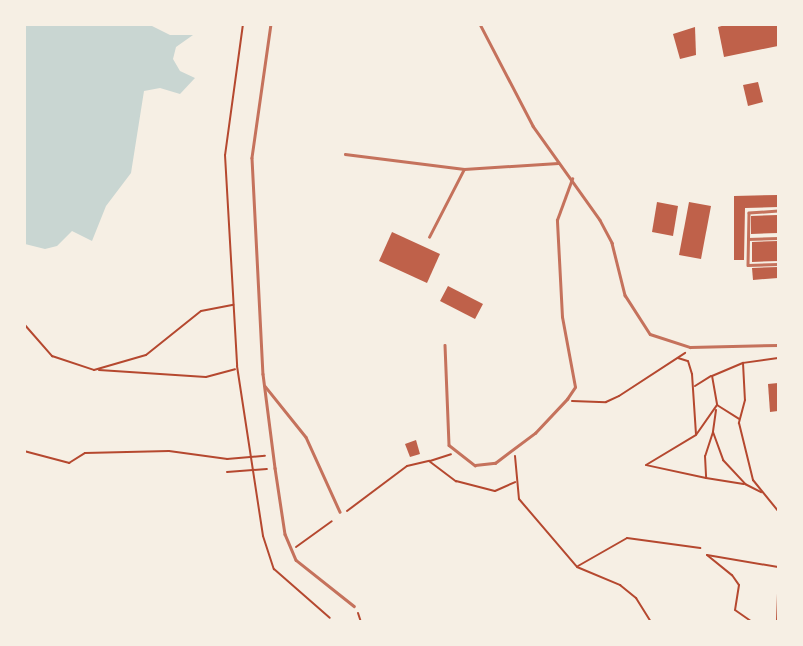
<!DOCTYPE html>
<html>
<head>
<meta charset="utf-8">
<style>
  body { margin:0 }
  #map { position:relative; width:803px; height:646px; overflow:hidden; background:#f6efe4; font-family:"DM Sans",sans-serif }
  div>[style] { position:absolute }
  .water>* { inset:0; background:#c9d6d2 }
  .building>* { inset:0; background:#bf614a }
  .path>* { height:2px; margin:-1px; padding:0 1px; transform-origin:1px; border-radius:1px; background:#b5482f }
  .service>* { height:2.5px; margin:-1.25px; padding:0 1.25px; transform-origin:1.25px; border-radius:1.25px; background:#c5725c }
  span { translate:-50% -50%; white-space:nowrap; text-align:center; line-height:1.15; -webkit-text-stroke:5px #f6efe4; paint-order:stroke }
  .frame { position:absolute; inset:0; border:26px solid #f6efe4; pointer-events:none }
</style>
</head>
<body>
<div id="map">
  <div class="water">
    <div style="clip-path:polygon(24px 25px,150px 25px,170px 35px,193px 35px,176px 47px,173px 59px,180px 71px,195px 78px,180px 94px,160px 88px,144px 91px,131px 173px,106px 206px,92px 241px,72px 231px,57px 246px,45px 249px,25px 244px)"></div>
  </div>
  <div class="building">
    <div style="clip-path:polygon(729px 24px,778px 24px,778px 46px,724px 57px,718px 27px)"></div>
    <div style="clip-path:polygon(695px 27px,696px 55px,680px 59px,673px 34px)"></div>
    <div style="clip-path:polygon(758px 82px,763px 102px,748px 106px,743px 85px)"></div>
    <div style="clip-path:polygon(778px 195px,778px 207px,745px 208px,744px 260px,734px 260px,734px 196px)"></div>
    <div style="clip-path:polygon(657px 202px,678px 206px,673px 236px,652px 232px)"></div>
    <div style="clip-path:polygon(689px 202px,711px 206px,701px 259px,679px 255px)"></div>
    <div style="clip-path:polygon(778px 215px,778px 233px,751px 234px,751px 216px)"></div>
    <div style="clip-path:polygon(392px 232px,440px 254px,427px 283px,379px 261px)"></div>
    <div style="clip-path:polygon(778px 241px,778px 261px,752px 262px,752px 242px)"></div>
    <div style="clip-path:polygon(778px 267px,778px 278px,753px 280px,752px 268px)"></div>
    <div style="clip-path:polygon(448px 286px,483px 304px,475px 319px,440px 301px)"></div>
    <div style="clip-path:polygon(778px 383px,778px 411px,770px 412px,768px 384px)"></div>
    <div style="clip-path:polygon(416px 440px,420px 454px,410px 457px,405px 444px)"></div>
  </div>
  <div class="path">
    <div style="left:243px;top:24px;width:132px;rotate:97.8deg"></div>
    <div style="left:225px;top:155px;width:211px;rotate:86.7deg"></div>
    <div style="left:237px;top:366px;width:172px;rotate:81.3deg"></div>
    <div style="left:263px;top:536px;width:35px;rotate:72deg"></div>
    <div style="left:274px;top:569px;width:74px;rotate:41.2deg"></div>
    <div style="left:24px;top:324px;width:43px;rotate:48.8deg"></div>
    <div style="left:52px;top:356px;width:44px;rotate:18.4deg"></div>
    <div style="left:94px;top:370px;width:54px;rotate:-16.1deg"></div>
    <div style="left:146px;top:355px;width:70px;rotate:-38.7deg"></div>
    <div style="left:201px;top:311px;width:33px;rotate:-11deg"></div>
    <div style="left:678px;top:358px;width:10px;rotate:17deg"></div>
    <div style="left:688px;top:361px;width:14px;rotate:73deg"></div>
    <div style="left:692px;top:374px;width:60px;rotate:86.2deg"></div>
    <div style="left:778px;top:358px;width:35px;rotate:172deg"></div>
    <div style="left:743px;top:363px;width:37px;rotate:87deg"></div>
    <div style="left:745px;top:400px;width:24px;rotate:105deg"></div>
    <div style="left:739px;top:423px;width:59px;rotate:76.2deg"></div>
    <div style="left:753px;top:480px;width:40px;rotate:51deg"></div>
    <div style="left:99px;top:370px;width:107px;rotate:3.7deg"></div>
    <div style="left:206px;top:377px;width:30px;rotate:-15deg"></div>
    <div style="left:695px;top:386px;width:19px;rotate:-32deg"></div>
    <div style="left:572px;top:401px;width:34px;rotate:2deg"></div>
    <div style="left:606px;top:402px;width:14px;rotate:-25deg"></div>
    <div style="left:619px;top:396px;width:79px;rotate:-33.1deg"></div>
    <div style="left:717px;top:404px;width:28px;rotate:-100deg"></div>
    <div style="left:712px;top:376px;width:34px;rotate:-23deg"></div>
    <div style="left:716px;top:410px;width:22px;rotate:98deg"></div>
    <div style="left:713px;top:432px;width:30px;rotate:70deg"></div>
    <div style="left:723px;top:460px;width:33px;rotate:47deg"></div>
    <div style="left:745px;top:484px;width:18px;rotate:27deg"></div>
    <div style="left:713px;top:432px;width:25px;rotate:108deg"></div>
    <div style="left:705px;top:456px;width:22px;rotate:87deg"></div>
    <div style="left:706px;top:478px;width:38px;rotate:9deg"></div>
    <div style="left:24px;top:451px;width:47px;rotate:14.9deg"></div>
    <div style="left:69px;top:463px;width:19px;rotate:-32deg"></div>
    <div style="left:85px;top:453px;width:84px;rotate:-1.4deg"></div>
    <div style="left:169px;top:451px;width:59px;rotate:7.9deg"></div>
    <div style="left:227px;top:459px;width:38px;rotate:-5deg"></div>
    <div style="left:515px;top:456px;width:43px;rotate:84.7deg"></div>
    <div style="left:519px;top:499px;width:89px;rotate:49.5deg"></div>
    <div style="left:577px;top:567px;width:47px;rotate:22.7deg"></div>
    <div style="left:620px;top:585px;width:21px;rotate:39deg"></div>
    <div style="left:636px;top:598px;width:28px;rotate:58deg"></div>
    <div style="left:430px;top:461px;width:22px;rotate:-18deg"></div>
    <div style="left:227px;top:472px;width:40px;rotate:-4.3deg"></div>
    <div style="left:706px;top:478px;width:61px;rotate:-167.8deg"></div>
    <div style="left:646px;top:465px;width:58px;rotate:-31deg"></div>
    <div style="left:696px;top:435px;width:37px;rotate:-55deg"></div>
    <div style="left:717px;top:405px;width:26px;rotate:32deg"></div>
    <div style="left:347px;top:511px;width:75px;rotate:-36.9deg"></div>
    <div style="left:407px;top:466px;width:23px;rotate:-13deg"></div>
    <div style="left:429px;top:461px;width:34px;rotate:37deg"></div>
    <div style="left:456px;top:481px;width:40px;rotate:14.4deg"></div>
    <div style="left:495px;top:491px;width:22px;rotate:-24deg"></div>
    <div style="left:296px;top:547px;width:44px;rotate:-35.8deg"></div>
    <div style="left:707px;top:555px;width:32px;rotate:39deg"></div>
    <div style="left:732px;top:575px;width:12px;rotate:55deg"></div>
    <div style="left:739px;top:585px;width:25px;rotate:99deg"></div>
    <div style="left:735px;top:610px;width:21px;rotate:35deg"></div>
    <div style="left:707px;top:555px;width:72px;rotate:9.6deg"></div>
    <div style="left:578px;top:566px;width:56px;rotate:-29.7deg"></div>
    <div style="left:627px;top:538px;width:74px;rotate:7.8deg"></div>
    <div style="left:358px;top:613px;width:9px;rotate:72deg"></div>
    <div style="left:777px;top:622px;width:30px;rotate:-88deg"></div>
  </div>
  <div class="service">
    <div style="left:271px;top:24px;width:135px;rotate:98.1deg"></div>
    <div style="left:252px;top:158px;width:216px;rotate:87.1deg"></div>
    <div style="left:263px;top:374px;width:95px;rotate:82.7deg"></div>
    <div style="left:275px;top:468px;width:67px;rotate:81.4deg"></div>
    <div style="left:285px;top:534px;width:28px;rotate:67deg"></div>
    <div style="left:296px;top:560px;width:74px;rotate:38.4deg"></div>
    <div style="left:480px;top:24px;width:115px;rotate:62.5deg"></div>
    <div style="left:533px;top:126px;width:115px;rotate:54.5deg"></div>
    <div style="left:600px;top:220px;width:26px;rotate:62deg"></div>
    <div style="left:612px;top:243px;width:54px;rotate:76deg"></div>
    <div style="left:625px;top:295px;width:46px;rotate:57.3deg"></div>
    <div style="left:650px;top:334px;width:42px;rotate:18deg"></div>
    <div style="left:690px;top:347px;width:88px;rotate:-1.3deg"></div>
    <div style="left:345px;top:154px;width:120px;rotate:7.2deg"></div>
    <div style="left:464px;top:169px;width:94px;rotate:-3.7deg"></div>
    <div style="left:778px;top:211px;width:29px;rotate:176deg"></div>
    <div style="left:749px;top:213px;width:52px;rotate:91.1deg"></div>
    <div style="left:748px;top:265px;width:30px;rotate:-2deg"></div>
    <div style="left:429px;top:237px;width:76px;rotate:-62.8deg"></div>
    <div style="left:748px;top:239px;width:30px;rotate:-2deg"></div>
    <div style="left:445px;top:345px;width:100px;rotate:87.7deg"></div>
    <div style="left:449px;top:445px;width:33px;rotate:38deg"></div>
    <div style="left:475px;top:465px;width:20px;rotate:-6deg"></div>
    <div style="left:495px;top:463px;width:50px;rotate:-36.9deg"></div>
    <div style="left:535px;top:433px;width:47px;rotate:-46.7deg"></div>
    <div style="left:567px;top:399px;width:14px;rotate:-56deg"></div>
    <div style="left:575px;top:387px;width:71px;rotate:-100.5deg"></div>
    <div style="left:562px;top:317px;width:97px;rotate:-93deg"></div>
    <div style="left:557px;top:220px;width:44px;rotate:-69.9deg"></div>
    <div style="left:265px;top:386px;width:65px;rotate:51.2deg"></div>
    <div style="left:306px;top:437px;width:82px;rotate:65.6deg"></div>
  </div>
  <div class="frame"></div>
</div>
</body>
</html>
